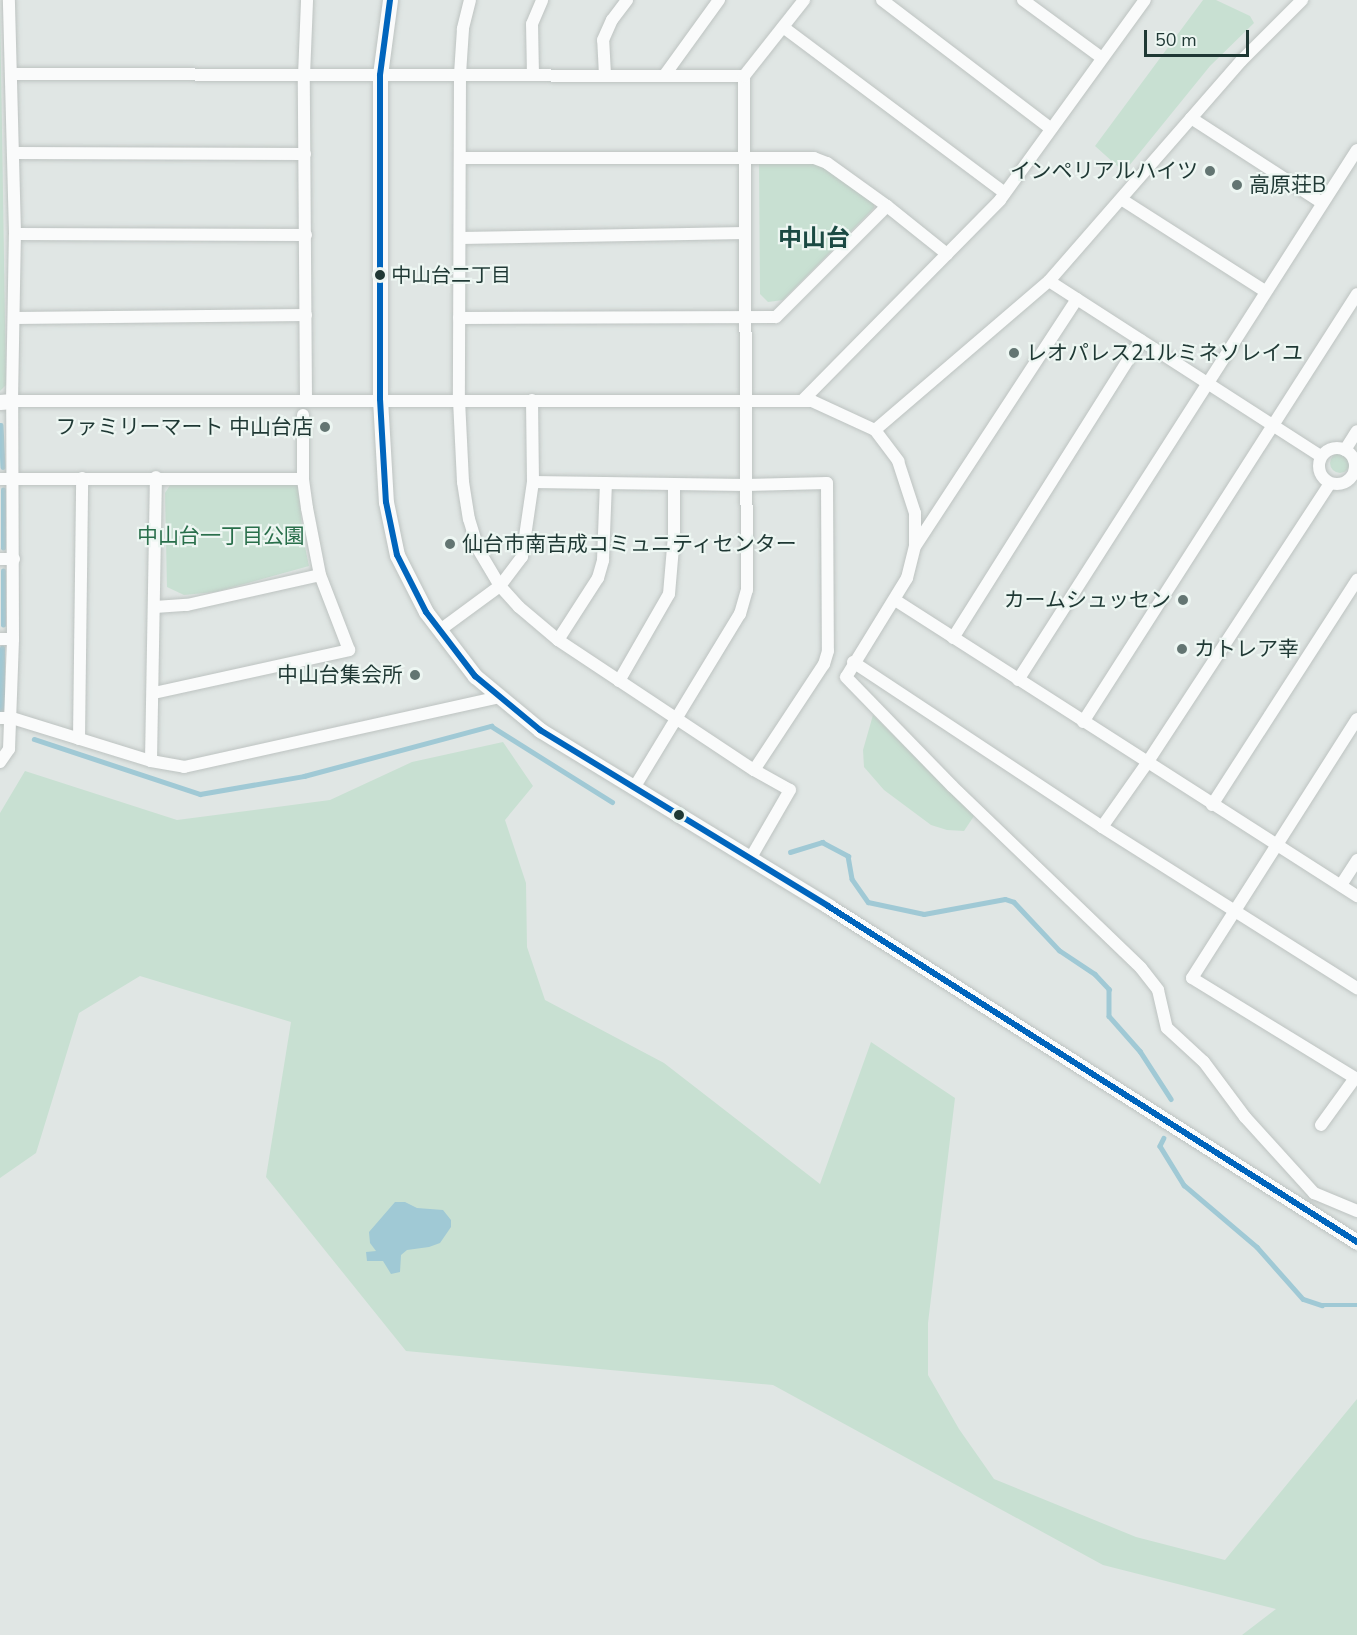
<!DOCTYPE html>
<html>
<head>
<meta charset="utf-8">
<style>
  body { margin:0 }
  #map { position:relative; width:1357px; height:1635px; overflow:hidden; background:#e0e6e4; font-family:"Nunito Sans","Noto Sans JP",sans-serif }
  div>[style] { position:absolute }
  .green>* { inset:0; background:#c8e0d2 }
  .round { border-radius:50% }
  .water>* { inset:0; background:#a0c9d5 }
  .stream>* { height:4.5px; margin:-2.25px; padding:0 2.25px; transform-origin:2.25px; border-radius:2.25px; background:#a0c9d5 }
  .roads { filter:drop-shadow(0 0 2px #bdc3c1) drop-shadow(0 0 2px #bdc3c1) }
  .minor>* { height:12px; margin:-6px; padding:0 6px; transform-origin:6px; border-radius:6px; background:#fafbfb }
  .minor>.ring { margin:-6px; padding:0; box-sizing:content-box; background:none; border:12px solid #fafbfb; border-radius:50% }
  .tertiary>* { height:15px; margin:-7.5px; padding:0 7.5px; transform-origin:7.5px; border-radius:7.5px; background:#fafbfb }
  .bus-1>* { height:6px; margin:-3px; padding:0 3px; transform-origin:3px; border-radius:3px; background:#0065bd }
  .dots>* { width:16px; height:16px; translate:-50% -50%; box-sizing:border-box; border:3px solid #edf6f2; border-radius:50% }
  span { translate:-50% -50%; white-space:nowrap; text-align:center; line-height:1.15; -webkit-text-stroke:4.5px #edf6f2; paint-order:stroke }
  .bus-label { font-size:20px; color:#1f3834 }
  .left { translate:0 -50%; text-align:left }
  .poi-label { font-size:21px; color:#1f3834 }
  .right { translate:-100% -50%; text-align:right }
  .park-label { font-size:21px; color:#296f4b }
  .quarter-label { font-size:24px; color:#1b4a43; font-weight:700 }
  .scale { position:absolute; left:1144px; top:30px; width:105px; height:27px; box-sizing:border-box; border:3px solid #1f3834; border-top:0; padding-left:8px; font-size:18px; line-height:21px; white-space:nowrap; color:#1f3834; -webkit-text-stroke:4px #edf6f2; paint-order:stroke }
</style>
</head>
<body>
<div id="map">
  <div class="green">
    <div style="clip-path:polygon(0 0,6px 385px,0 391px)"></div>
    <div style="clip-path:polygon(1203px 0,1216px 0,1250px 16px,1254px 23px,1210px 66px,1124px 172px,1095px 146px)"></div>
    <div style="clip-path:polygon(759px 161px,809px 161px,826px 167px,874px 202px,874px 208px,783px 300px,768px 302px,760px 294px)"></div>
    <div class="round" style="left:1330px;top:453px;width:20px;height:20px"></div>
    <div style="clip-path:polygon(172px 482px,298px 485px,303px 537px,309px 566px,215px 592px,184px 595px,167px 587px,165px 493px)"></div>
    <div style="clip-path:polygon(873px 715px,974px 816px,964px 831px,947px 830px,931px 825px,884px 790px,864px 767px,863px 750px)"></div>
    <div style="clip-path:polygon(503px 742px,533px 786px,505px 820px,526px 883px,527px 947px,545px 1000px,664px 1063px,820px 1184px,871px 1042px,955px 1098px,928px 1323px,928px 1375px,959px 1429px,994px 1479px,1136px 1537px,1225px 1560px,1357px 1399px,1357px 1635px,1242px 1635px,1276px 1609px,1103px 1565px,773px 1385px,406px 1351px,266px 1177px,291px 1022px,140px 976px,79px 1013px,36px 1153px,0 1178px,0 813px,25px 771px,177px 820px,330px 800px,412px 762px)"></div>
  </div>
  <div class="water">
    <div style="clip-path:polygon(395px 1202px,405px 1202px,417px 1208px,443px 1210px,451px 1220px,451px 1227px,440px 1243px,429px 1247px,407px 1250px,401px 1255px,400px 1272px,391px 1274px,383px 1261px,367px 1261px,366px 1252px,376px 1251px,370px 1243px,369px 1232px)"></div>
  </div>
  <div class="stream">
    <div style="left:1px;top:425px;width:42px;rotate:87.3deg"></div>
    <div style="left:3px;top:548px;width:58px;rotate:-90deg"></div>
    <div style="left:3px;top:625px;width:54px;rotate:-90deg"></div>
    <div style="left:2px;top:714px;width:66px;rotate:-90deg"></div>
    <div style="left:34px;top:739px;width:175px;rotate:18.3deg"></div>
    <div style="left:200px;top:794px;width:106px;rotate:-9.8deg"></div>
    <div style="left:304px;top:776px;width:194px;rotate:-15deg"></div>
    <div style="left:491px;top:726px;width:143px;rotate:32.1deg"></div>
    <div style="left:790px;top:852px;width:34px;rotate:-17deg"></div>
    <div style="left:822px;top:842px;width:30px;rotate:28deg"></div>
    <div style="left:848px;top:856px;width:23px;rotate:80deg"></div>
    <div style="left:852px;top:879px;width:28px;rotate:55deg"></div>
    <div style="left:868px;top:902px;width:57px;rotate:12.1deg"></div>
    <div style="left:924px;top:914px;width:82px;rotate:-10.5deg"></div>
    <div style="left:1005px;top:899px;width:9px;rotate:18deg"></div>
    <div style="left:1014px;top:902px;width:66px;rotate:46.8deg"></div>
    <div style="left:1059px;top:950px;width:43px;rotate:33.7deg"></div>
    <div style="left:1095px;top:974px;width:21px;rotate:47deg"></div>
    <div style="left:1109px;top:989px;width:27px;rotate:90deg"></div>
    <div style="left:1109px;top:1016px;width:47px;rotate:48.5deg"></div>
    <div style="left:1140px;top:1051px;width:57px;rotate:57.1deg"></div>
    <div style="left:1164px;top:1138px;width:9px;rotate:117deg"></div>
    <div style="left:1160px;top:1146px;width:46px;rotate:58.4deg"></div>
    <div style="left:1184px;top:1185px;width:96px;rotate:40.3deg"></div>
    <div style="left:1257px;top:1247px;width:69px;rotate:48.5deg"></div>
    <div style="left:1303px;top:1299px;width:20px;rotate:18deg"></div>
    <div style="left:1322px;top:1305px;width:35px"></div>
  </div>
  <div class="roads">
    <div class="minor">
      <div style="left:470px;top:0;width:30px;rotate:104deg"></div>
      <div style="left:463px;top:29px;width:45px;rotate:93.8deg"></div>
      <div style="left:460px;top:74px;width:326px;rotate:90.2deg"></div>
      <div style="left:459px;top:400px;width:82px;rotate:87.2deg"></div>
      <div style="left:463px;top:482px;width:37px;rotate:81deg"></div>
      <div style="left:469px;top:519px;width:31px;rotate:73deg"></div>
      <div style="left:478px;top:549px;width:43px;rotate:59.3deg"></div>
      <div style="left:500px;top:586px;width:28px;rotate:48deg"></div>
      <div style="left:519px;top:607px;width:51px;rotate:40.2deg"></div>
      <div style="left:558px;top:640px;width:235px;rotate:33.6deg"></div>
      <div style="left:754px;top:770px;width:41px;rotate:29.1deg"></div>
      <div style="left:790px;top:790px;width:80px;rotate:120.1deg"></div>
      <div style="left:882px;top:0;width:211px;rotate:37.3deg"></div>
      <div style="left:1023px;top:0;width:98px;rotate:36.3deg"></div>
      <div style="left:783px;top:27px;width:277px;rotate:36.8deg"></div>
      <div style="left:12px;top:74px;width:732px;rotate:0.16deg"></div>
      <div style="left:533px;top:75px;width:51px;rotate:-91.1deg"></div>
      <div style="left:532px;top:24px;width:26px;rotate:-67deg"></div>
      <div style="left:605px;top:75px;width:35px;rotate:-93deg"></div>
      <div style="left:603px;top:40px;width:22px;rotate:-66deg"></div>
      <div style="left:612px;top:20px;width:25px;rotate:-53deg"></div>
      <div style="left:664px;top:76px;width:94px;rotate:-54.1deg"></div>
      <div style="left:1191px;top:118px;width:155px;rotate:32.9deg"></div>
      <div style="left:13px;top:153px;width:292px;rotate:0.2deg"></div>
      <div style="left:460px;top:158px;width:354px"></div>
      <div style="left:814px;top:158px;width:14px;rotate:21deg"></div>
      <div style="left:827px;top:163px;width:74px;rotate:35.6deg"></div>
      <div style="left:887px;top:206px;width:77px;rotate:38.7deg"></div>
      <div style="left:1121px;top:199px;width:171px;rotate:32.6deg"></div>
      <div style="left:15px;top:234px;width:291px;rotate:0.2deg"></div>
      <div style="left:460px;top:238px;width:285px;rotate:-1deg"></div>
      <div style="left:1049px;top:281px;width:323px;rotate:32.8deg"></div>
      <div style="left:14px;top:318px;width:292px;rotate:-0.6deg"></div>
      <div style="left:459px;top:318px;width:317px;rotate:-0.2deg"></div>
      <div style="left:776px;top:317px;width:157px;rotate:-45deg"></div>
      <div style="left:306px;top:399px;width:323px;rotate:-90.4deg"></div>
      <div style="left:304px;top:76px;width:76px;rotate:-87.7deg"></div>
      <div style="left:12px;top:401px;width:800px"></div>
      <div style="left:812px;top:401px;width:69px;rotate:24.7deg"></div>
      <div style="left:875px;top:430px;width:39px;rotate:53deg"></div>
      <div style="left:898px;top:461px;width:55px;rotate:71.9deg"></div>
      <div style="left:915px;top:513px;width:33px;rotate:90deg"></div>
      <div style="left:915px;top:546px;width:33px;rotate:104deg"></div>
      <div style="left:907px;top:578px;width:116px;rotate:121.6deg"></div>
      <div style="left:846px;top:677px;width:152px;rotate:45.8deg"></div>
      <div style="left:952px;top:786px;width:262px;rotate:43.9deg"></div>
      <div style="left:1141px;top:968px;width:28px;rotate:52deg"></div>
      <div style="left:1158px;top:990px;width:39px;rotate:77deg"></div>
      <div style="left:1167px;top:1028px;width:50px;rotate:42.6deg"></div>
      <div style="left:1204px;top:1062px;width:69px;rotate:53.3deg"></div>
      <div style="left:1245px;top:1117px;width:103px;rotate:47.8deg"></div>
      <div style="left:1314px;top:1193px;width:47px;rotate:22.7deg"></div>
      <div style="left:802px;top:401px;width:282px;rotate:-45.4deg"></div>
      <div style="left:1000px;top:200px;width:247px;rotate:-54.1deg"></div>
      <div style="left:875px;top:430px;width:229px;rotate:-40.6deg"></div>
      <div style="left:1049px;top:281px;width:293px;rotate:-48.9deg"></div>
      <div style="left:1242px;top:60px;width:85px;rotate:-45deg"></div>
      <div class="ring" style="left:1319px;top:448px;width:24px;height:24px"></div>
      <div style="left:1345px;top:450px;width:22px;rotate:-58deg"></div>
      <div style="left:0;top:479px;width:303px"></div>
      <div style="left:533px;top:482px;width:213px;rotate:0.8deg"></div>
      <div style="left:746px;top:485px;width:81px;rotate:-1.4deg"></div>
      <div style="left:827px;top:483px;width:168px;rotate:89.7deg"></div>
      <div style="left:828px;top:651px;width:14px;rotate:107deg"></div>
      <div style="left:824px;top:664px;width:127px;rotate:123.4deg"></div>
      <div style="left:916px;top:545px;width:294px;rotate:-56.8deg"></div>
      <div style="left:0;top:559px;width:14px"></div>
      <div style="left:895px;top:600px;width:549px;rotate:32.65deg"></div>
      <div style="left:155px;top:607px;width:32px;rotate:-4deg"></div>
      <div style="left:187px;top:605px;width:136px;rotate:-12.7deg"></div>
      <div style="left:440px;top:630px;width:74px;rotate:-36.3deg"></div>
      <div style="left:500px;top:586px;width:36px;rotate:-53deg"></div>
      <div style="left:522px;top:557px;width:76px;rotate:-81.7deg"></div>
      <div style="left:533px;top:482px;width:82px;rotate:-90.7deg"></div>
      <div style="left:953px;top:638px;width:352px;rotate:-57.8deg"></div>
      <div style="left:0;top:639px;width:13px"></div>
      <div style="left:558px;top:640px;width:74px;rotate:-57.2deg"></div>
      <div style="left:598px;top:578px;width:19px;rotate:-74deg"></div>
      <div style="left:603px;top:560px;width:77px;rotate:-87.8deg"></div>
      <div style="left:853px;top:662px;width:299px;rotate:33.5deg"></div>
      <div style="left:1102px;top:827px;width:302px;rotate:32.3deg"></div>
      <div style="left:1018px;top:680px;width:629px;rotate:-57.4deg"></div>
      <div style="left:619px;top:681px;width:100px;rotate:-60.1deg"></div>
      <div style="left:669px;top:594px;width:58px;rotate:-85.1deg"></div>
      <div style="left:674px;top:536px;width:52px;rotate:-90deg"></div>
      <div style="left:154px;top:693px;width:200px;rotate:-12.4deg"></div>
      <div style="left:349px;top:650px;width:80px;rotate:-111.1deg"></div>
      <div style="left:320px;top:575px;width:68px;rotate:-101deg"></div>
      <div style="left:307px;top:508px;width:29px;rotate:-98deg"></div>
      <div style="left:303px;top:479px;width:64px;rotate:-90deg"></div>
      <div style="left:0;top:718px;width:12px"></div>
      <div style="left:12px;top:718px;width:145px;rotate:17.2deg"></div>
      <div style="left:151px;top:761px;width:34px;rotate:10deg"></div>
      <div style="left:184px;top:767px;width:324px;rotate:-12.5deg"></div>
      <div style="left:1357px;top:719px;width:307px;rotate:122.5deg"></div>
      <div style="left:1192px;top:978px;width:193px;rotate:31.5deg"></div>
      <div style="left:1083px;top:722px;width:508px;rotate:-57.37deg"></div>
      <div style="left:79px;top:739px;width:261px;rotate:-89.3deg"></div>
      <div style="left:151px;top:761px;width:284px;rotate:-89deg"></div>
      <div style="left:0;top:762px;width:16px;rotate:-55deg"></div>
      <div style="left:9px;top:749px;width:110px;rotate:-87.9deg"></div>
      <div style="left:13px;top:639px;width:238px;rotate:-90.2deg"></div>
      <div style="left:12px;top:401px;width:167px;rotate:-89deg"></div>
      <div style="left:15px;top:234px;width:234px;rotate:-91.5deg"></div>
      <div style="left:634px;top:788px;width:204px;rotate:-58.7deg"></div>
      <div style="left:740px;top:614px;width:25px;rotate:-74deg"></div>
      <div style="left:747px;top:590px;width:514px;rotate:-90.33deg"></div>
      <div style="left:744px;top:76px;width:97px;rotate:-51.7deg"></div>
      <div style="left:1212px;top:805px;width:268px;rotate:-57.2deg"></div>
      <div style="left:1102px;top:827px;width:78px;rotate:-54.9deg"></div>
      <div style="left:1147px;top:763px;width:334px;rotate:-56.8deg"></div>
      <div style="left:1341px;top:885px;width:30px;rotate:-57deg"></div>
      <div style="left:1321px;top:1125px;width:58px;rotate:-54.1deg"></div>
    </div>
    <div class="tertiary">
      <div style="left:390px;top:0;width:76px;rotate:97.6deg"></div>
      <div style="left:380px;top:75px;width:324px;rotate:90deg"></div>
      <div style="left:380px;top:399px;width:103px;rotate:86.7deg"></div>
      <div style="left:386px;top:502px;width:54px;rotate:78.3deg"></div>
      <div style="left:397px;top:555px;width:64px;rotate:63deg"></div>
      <div style="left:426px;top:612px;width:81px;rotate:52.6deg"></div>
      <div style="left:475px;top:676px;width:85px;rotate:39.7deg"></div>
      <div style="left:540px;top:730px;width:338px;rotate:31.4deg"></div>
      <div style="left:828px;top:906px;width:627px;rotate:32.42deg"></div>
      <div style="left:0;top:402px;width:12px;rotate:-5deg"></div>
    </div>
  </div>
  <div class="bus-1">
    <div style="left:390px;top:0;width:76px;rotate:97.6deg"></div>
    <div style="left:380px;top:75px;width:324px;rotate:90deg"></div>
    <div style="left:380px;top:399px;width:103px;rotate:86.7deg"></div>
    <div style="left:386px;top:502px;width:54px;rotate:78.3deg"></div>
    <div style="left:397px;top:555px;width:64px;rotate:63deg"></div>
    <div style="left:426px;top:612px;width:81px;rotate:52.6deg"></div>
    <div style="left:475px;top:676px;width:85px;rotate:39.7deg"></div>
    <div style="left:540px;top:730px;width:338px;rotate:31.4deg"></div>
    <div style="left:828px;top:906px;width:627px;rotate:32.42deg"></div>
  </div>
  <div class="dots">
    <div style="left:1210px;top:171px;background:#637572"></div>
    <div style="left:1237px;top:185px;background:#637572"></div>
    <div style="left:380px;top:275px;background:#1f3834"></div>
    <div style="left:1014px;top:353px;background:#637572"></div>
    <div style="left:325px;top:427px;background:#637572"></div>
    <div style="left:450px;top:544px;background:#637572"></div>
    <div style="left:1183px;top:600px;background:#637572"></div>
    <div style="left:1182px;top:649px;background:#637572"></div>
    <div style="left:415px;top:675px;background:#637572"></div>
    <div style="left:679px;top:815px;background:#1f3834"></div>
  </div>
  <div class="bus-label">
    <span class="left" style="left:391px;top:275px">中山台二丁目</span>
  </div>
  <div class="poi-label">
    <span class="right" style="left:1198px;top:171px">インペリアルハイツ</span>
    <span class="left" style="left:1249px;top:185px">高原荘B</span>
    <span class="left" style="left:1026px;top:353px">レオパレス21ルミネソレイユ</span>
    <span class="right" style="left:313px;top:427px">ファミリーマート 中山台店</span>
    <span class="left" style="left:462px;top:544px">仙台市南吉成コミュニティセンター</span>
    <span class="right" style="left:1171px;top:600px">カームシュッセン</span>
    <span class="left" style="left:1194px;top:649px">カトレア幸</span>
    <span class="right" style="left:403px;top:675px">中山台集会所</span>
  </div>
  <div class="park-label">
    <span style="left:221px;top:536px">中山台一丁目公園</span>
  </div>
  <div class="quarter-label">
    <span style="left:814px;top:239px">中山台</span>
  </div>
  <div class="scale">50 m</div>
</div>
</body>
</html>
